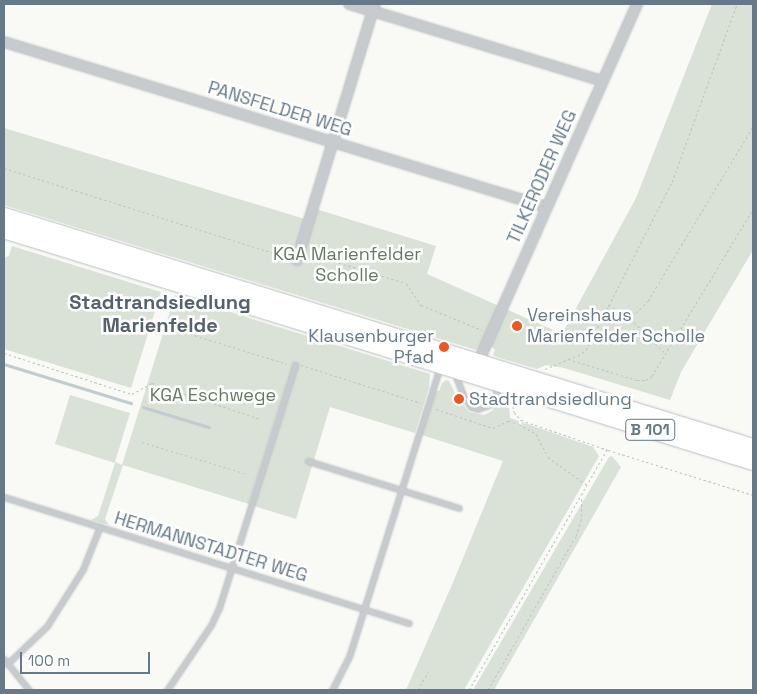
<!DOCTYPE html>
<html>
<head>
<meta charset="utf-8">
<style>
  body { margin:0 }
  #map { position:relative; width:757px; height:694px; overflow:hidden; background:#f9f9f6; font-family:"Space Grotesk",sans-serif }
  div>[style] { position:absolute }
  .green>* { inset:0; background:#dae1d7 }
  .stream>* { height:2.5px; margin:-1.25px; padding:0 1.25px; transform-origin:1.25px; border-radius:1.25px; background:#c1cbd0 }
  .path>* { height:1px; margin-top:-0.5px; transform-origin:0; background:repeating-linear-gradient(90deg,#c0c3c5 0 2.5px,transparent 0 5px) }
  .roads { filter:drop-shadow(0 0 1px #babec2) drop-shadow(0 0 1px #babec2) }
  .lane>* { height:5px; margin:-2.5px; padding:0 2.5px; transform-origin:2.5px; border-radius:2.5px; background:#c7cbce }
  .street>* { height:10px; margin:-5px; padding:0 5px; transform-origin:5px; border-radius:5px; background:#c7cbce }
  .primary>* { height:16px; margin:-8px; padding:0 8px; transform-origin:8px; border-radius:8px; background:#fff }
  .dots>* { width:14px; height:14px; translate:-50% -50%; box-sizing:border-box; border:2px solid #fff; border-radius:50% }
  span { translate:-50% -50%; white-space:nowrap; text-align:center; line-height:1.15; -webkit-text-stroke:5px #fff; paint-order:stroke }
  .shield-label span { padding:1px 4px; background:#fff; border:1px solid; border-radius:4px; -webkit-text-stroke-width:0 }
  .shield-label { font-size:16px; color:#667989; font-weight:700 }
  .street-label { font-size:18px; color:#667989 }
  .park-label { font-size:18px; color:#667a62 }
  .poi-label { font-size:18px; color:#667989 }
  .left { translate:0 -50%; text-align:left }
  .right { translate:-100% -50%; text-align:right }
  .quarter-label { font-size:20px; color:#55626e; font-weight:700 }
  .frame { position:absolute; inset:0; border:5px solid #667989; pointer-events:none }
  .scale { position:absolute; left:20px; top:652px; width:130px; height:22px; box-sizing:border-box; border:2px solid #667989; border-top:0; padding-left:6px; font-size:15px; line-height:18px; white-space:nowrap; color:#667989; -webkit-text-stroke:4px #fff; paint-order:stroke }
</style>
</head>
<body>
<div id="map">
  <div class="green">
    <div style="clip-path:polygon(712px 4px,753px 4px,753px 250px,681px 372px,670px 400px,564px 368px,546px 365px,537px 369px,497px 357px,493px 355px,495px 350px,491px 346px,506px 309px,562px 334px,636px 198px)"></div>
    <div style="clip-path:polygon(4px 128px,305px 219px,292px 262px,299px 264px,316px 209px,436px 246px,427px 274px,499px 306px,480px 348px,476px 350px,4px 205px)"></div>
    <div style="clip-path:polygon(12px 246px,161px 292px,131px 388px,4px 349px,4px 258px,9px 256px)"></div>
    <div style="clip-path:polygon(175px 295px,430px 374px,429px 388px,415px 433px,330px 407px,296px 519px,254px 506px,288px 394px,284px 392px,249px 504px,123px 465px,105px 519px,109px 525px,91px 520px,98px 516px,115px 463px,55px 444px,70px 395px,130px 413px,115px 462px,122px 465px)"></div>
    <div style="clip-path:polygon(446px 380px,449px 381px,454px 391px,455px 401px,460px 400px,469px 412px,484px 415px,492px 411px,500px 400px,509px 402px,510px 418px,519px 421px,518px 425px,521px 426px,522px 422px,593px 447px,599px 456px,464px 690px,406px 690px,454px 580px,503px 461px,422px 435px,436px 391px,439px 391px,442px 383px)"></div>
    <div style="clip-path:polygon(612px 456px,621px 467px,494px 690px,473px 690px,609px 457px)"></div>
  </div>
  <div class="stream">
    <div style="left:4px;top:364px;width:133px;rotate:17.1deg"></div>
    <div style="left:143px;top:407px;width:69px;rotate:16.9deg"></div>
  </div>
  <div class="path">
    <div style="left:4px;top:168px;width:297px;rotate:17.5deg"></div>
    <div style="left:310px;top:254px;width:100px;rotate:16.8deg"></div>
    <div style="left:406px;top:283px;width:27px;rotate:56deg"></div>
    <div style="left:421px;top:305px;width:66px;rotate:22.3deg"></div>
    <div style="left:608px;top:305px;width:21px;rotate:25deg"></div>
    <div style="left:627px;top:314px;width:9px;rotate:-6deg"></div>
    <div style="left:636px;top:313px;width:17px;rotate:-45deg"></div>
    <div style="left:648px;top:301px;width:204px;rotate:-59deg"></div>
    <div style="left:627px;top:315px;width:55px;rotate:45deg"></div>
    <div style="left:171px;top:328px;width:121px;rotate:17.2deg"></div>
    <div style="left:4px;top:353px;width:134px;rotate:17.8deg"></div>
    <div style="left:132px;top:394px;width:23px;rotate:-29deg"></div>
    <div style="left:152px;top:383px;width:114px;rotate:18.4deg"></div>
    <div style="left:568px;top:359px;width:10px;rotate:-17deg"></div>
    <div style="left:578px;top:356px;width:10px;rotate:-37deg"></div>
    <div style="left:586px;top:350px;width:189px;rotate:-62.9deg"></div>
    <div style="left:672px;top:182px;width:189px;rotate:-69.9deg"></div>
    <div style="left:301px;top:365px;width:126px;rotate:17.6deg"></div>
    <div style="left:545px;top:369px;width:25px;rotate:-23deg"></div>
    <div style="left:568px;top:359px;width:72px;rotate:16.9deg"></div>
    <div style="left:637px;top:380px;width:9px"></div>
    <div style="left:646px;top:380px;width:7px;rotate:-34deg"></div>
    <div style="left:652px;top:376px;width:195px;rotate:-58.8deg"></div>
    <div style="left:512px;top:401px;width:11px;rotate:80deg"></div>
    <div style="left:514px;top:412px;width:11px;rotate:49deg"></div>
    <div style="left:521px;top:420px;width:92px;rotate:19deg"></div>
    <div style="left:608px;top:450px;width:152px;rotate:17.2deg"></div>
    <div style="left:436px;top:409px;width:60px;rotate:18.4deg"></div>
    <div style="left:493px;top:428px;width:17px;rotate:-25deg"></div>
    <div style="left:508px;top:421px;width:11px;rotate:15deg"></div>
    <div style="left:519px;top:424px;width:20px;rotate:30deg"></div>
    <div style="left:536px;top:434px;width:26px;rotate:62deg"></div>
    <div style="left:548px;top:457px;width:48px;rotate:35.7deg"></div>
    <div style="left:142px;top:442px;width:107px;rotate:16.9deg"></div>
    <div style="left:418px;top:690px;width:21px;rotate:-61deg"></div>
    <div style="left:469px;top:690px;width:277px;rotate:-60.1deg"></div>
    <div style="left:488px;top:690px;width:177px;rotate:-60.3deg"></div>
    <div style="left:576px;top:536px;width:16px;rotate:-72deg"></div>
    <div style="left:581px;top:521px;width:23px;rotate:-88deg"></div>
  </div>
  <div class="roads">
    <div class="lane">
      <div style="left:455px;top:374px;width:25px;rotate:69deg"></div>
      <div style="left:464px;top:397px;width:12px;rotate:55deg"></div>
      <div style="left:471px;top:407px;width:7px;rotate:16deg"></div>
      <div style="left:478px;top:409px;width:14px;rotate:-21deg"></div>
      <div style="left:491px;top:404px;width:11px;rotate:-63deg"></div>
      <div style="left:496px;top:394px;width:9px;rotate:-84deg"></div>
      <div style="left:308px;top:461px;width:158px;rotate:17.3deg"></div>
      <div style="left:4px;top:497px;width:424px;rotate:17.3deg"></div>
      <div style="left:4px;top:659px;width:40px;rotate:51deg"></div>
      <div style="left:7px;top:664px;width:55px;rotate:-43.5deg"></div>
      <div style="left:47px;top:626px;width:67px;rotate:-57.7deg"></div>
      <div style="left:83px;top:569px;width:46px;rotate:-68.4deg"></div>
      <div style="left:167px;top:690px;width:78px;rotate:-55.9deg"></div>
      <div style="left:211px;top:625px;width:19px;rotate:-65deg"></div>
      <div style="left:219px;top:608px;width:255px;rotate:-72.6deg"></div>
      <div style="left:332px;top:690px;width:37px;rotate:-63deg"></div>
      <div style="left:349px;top:657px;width:305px;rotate:-72.6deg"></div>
    </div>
    <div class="street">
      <div style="left:349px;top:4px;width:265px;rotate:16.9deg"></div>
      <div style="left:4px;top:42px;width:567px;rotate:16.93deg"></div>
      <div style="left:297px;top:260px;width:268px;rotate:-73.1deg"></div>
      <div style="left:478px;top:363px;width:393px;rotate:-66.1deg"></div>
    </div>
    <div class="primary">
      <div style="left:4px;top:216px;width:784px;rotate:17.14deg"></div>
      <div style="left:4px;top:230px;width:784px;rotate:17.21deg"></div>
    </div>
  </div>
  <div class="dots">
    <div style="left:517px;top:326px;background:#ed5723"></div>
    <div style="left:444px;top:347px;background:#ed5723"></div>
    <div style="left:459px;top:399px;background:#ed5723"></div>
  </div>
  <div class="shield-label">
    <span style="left:650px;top:430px">B 101</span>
  </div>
  <div class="street-label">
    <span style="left:280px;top:109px;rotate:17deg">PANSFELDER WEG</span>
    <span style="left:542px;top:177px;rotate:-66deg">TILKERODER WEG</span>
    <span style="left:211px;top:547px;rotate:17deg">HERMANNSTADTER WEG</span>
  </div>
  <div class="park-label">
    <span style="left:347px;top:265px">KGA Marienfelder<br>Scholle</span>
    <span style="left:213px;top:395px">KGA Eschwege</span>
  </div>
  <div class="poi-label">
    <span class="left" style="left:527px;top:326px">Vereinshaus<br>Marienfelder Scholle</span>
    <span class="right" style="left:434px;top:347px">Klausenburger<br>Pfad</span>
    <span class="left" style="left:469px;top:399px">Stadtrandsiedlung</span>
  </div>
  <div class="quarter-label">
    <span style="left:160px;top:314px">Stadtrandsiedlung<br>Marienfelde</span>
  </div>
  <div class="frame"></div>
  <div class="scale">100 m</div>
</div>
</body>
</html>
